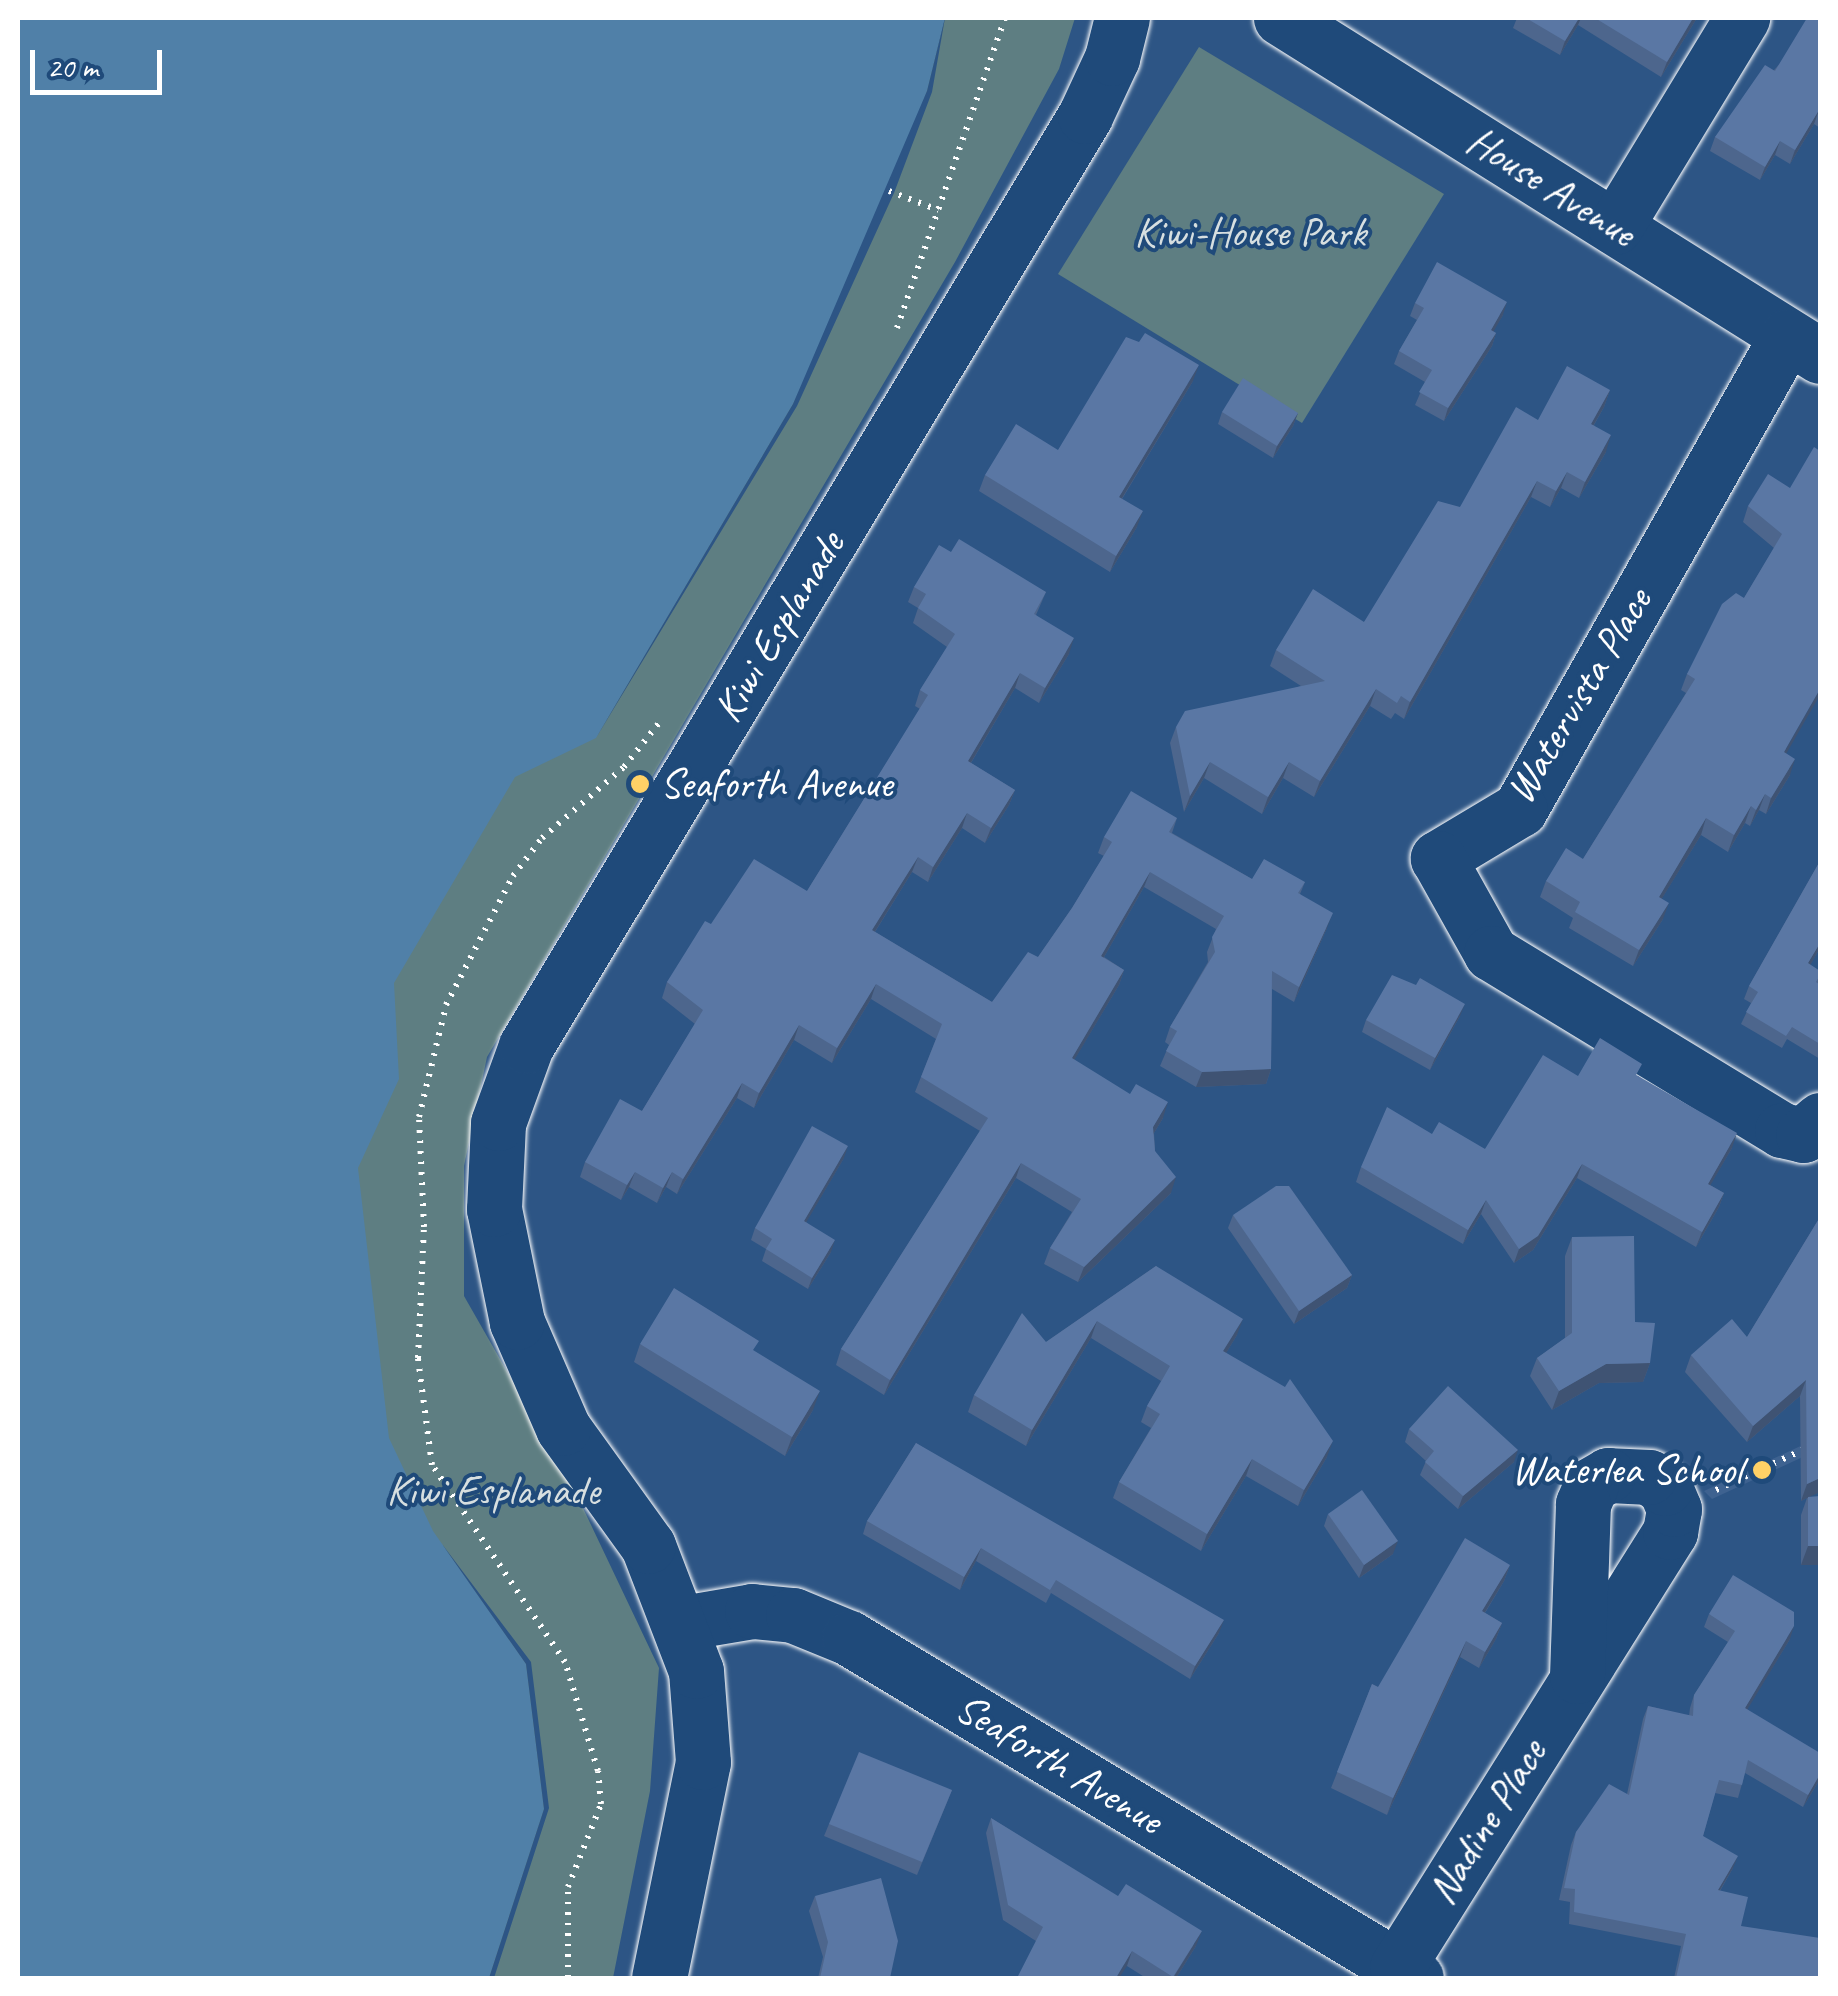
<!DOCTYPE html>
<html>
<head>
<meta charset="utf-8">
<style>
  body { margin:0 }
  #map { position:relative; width:1838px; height:1996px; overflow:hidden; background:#2d5585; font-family:Caveat,sans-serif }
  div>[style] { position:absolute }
  .built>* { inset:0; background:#3e6290 }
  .green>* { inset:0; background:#5e7e82 }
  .water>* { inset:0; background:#5080a8 }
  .pier>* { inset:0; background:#2d5585 }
  .path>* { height:6px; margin-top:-3px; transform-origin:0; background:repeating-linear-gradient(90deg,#fff 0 2.5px,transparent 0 10.5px) }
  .roads { filter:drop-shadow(0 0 2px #fff) drop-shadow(0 0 2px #fff) }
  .minor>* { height:55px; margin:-27.5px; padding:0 27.5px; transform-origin:27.5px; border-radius:27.5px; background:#1f4a7a }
  .wall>* { inset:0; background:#4d668d }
  .shaded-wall>* { inset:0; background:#3f5373 }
  .building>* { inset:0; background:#5a77a4 }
  .dots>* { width:28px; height:28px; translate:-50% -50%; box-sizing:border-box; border:5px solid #1f4a7a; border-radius:50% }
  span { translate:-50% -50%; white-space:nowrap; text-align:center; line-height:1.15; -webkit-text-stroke:8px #1f4a7a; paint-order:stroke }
  .street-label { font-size:42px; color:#fff }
  .park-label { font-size:42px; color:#d7dfe0 }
  .poi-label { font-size:42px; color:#fff }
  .left { translate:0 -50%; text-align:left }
  .right { translate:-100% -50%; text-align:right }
  .frame { position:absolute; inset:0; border:20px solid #fff; pointer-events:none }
  .scale { position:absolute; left:30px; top:50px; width:132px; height:45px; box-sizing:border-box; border:5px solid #fff; border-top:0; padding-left:12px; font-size:30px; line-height:35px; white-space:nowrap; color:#fff; -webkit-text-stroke:8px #1f4a7a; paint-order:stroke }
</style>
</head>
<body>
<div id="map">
  <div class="built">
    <div style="clip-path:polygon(1820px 1437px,1820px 1449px,1712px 1499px,1704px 1491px)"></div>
  </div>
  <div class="green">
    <div style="clip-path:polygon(18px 18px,926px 91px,945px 18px,1075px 18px,1059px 69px,955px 262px,487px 1057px,464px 1166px,464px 1296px,573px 1487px,659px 1668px,650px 1791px,613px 1978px,18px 1978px)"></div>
    <div style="clip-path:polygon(1199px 47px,1444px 194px,1302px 423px,1058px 274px)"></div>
  </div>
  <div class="water">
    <div style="clip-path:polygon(18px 18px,945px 18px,927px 91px,875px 229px,793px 404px,596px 738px,515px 777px,394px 983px,399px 1079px,358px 1168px,389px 1438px,433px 1531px,526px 1664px,544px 1809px,489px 1978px,18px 1978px)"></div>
  </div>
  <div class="pier">
    <div style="clip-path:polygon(945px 18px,932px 92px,894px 193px,797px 406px,596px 738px,793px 404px,927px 91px)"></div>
    <div style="clip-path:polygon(442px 1544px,531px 1662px,549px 1808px,494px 1978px,489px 1978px,544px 1809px,526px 1664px)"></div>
  </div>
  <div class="path">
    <div style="left:889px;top:191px;width:53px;rotate:21.2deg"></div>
    <div style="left:897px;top:328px;width:328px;rotate:-70.8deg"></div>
    <div style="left:1716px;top:1490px;width:115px;rotate:-24.8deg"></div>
    <div style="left:568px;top:1978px;width:91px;rotate:-90deg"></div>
    <div style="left:568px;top:1887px;width:89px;rotate:-68.3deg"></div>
    <div style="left:601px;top:1804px;width:33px;rotate:-95deg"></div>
    <div style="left:598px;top:1771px;width:114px;rotate:-106.8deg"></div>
    <div style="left:565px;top:1662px;width:238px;rotate:-124deg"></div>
    <div style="left:432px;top:1465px;width:108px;rotate:-97.5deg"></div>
    <div style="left:418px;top:1358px;width:131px;rotate:-87.4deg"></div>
    <div style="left:424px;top:1227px;width:110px;rotate:-92.6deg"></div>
    <div style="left:419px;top:1117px;width:115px;rotate:-76.4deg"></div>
    <div style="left:446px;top:1005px;width:145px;rotate:-62.6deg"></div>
    <div style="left:513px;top:876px;width:48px;rotate:-52.7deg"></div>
    <div style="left:542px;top:838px;width:108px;rotate:-40.9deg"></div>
    <div style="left:624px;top:767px;width:56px;rotate:-51.5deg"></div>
  </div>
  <div class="roads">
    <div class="minor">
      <div style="left:1281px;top:18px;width:636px;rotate:32.09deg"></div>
      <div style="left:1615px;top:227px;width:245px;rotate:-58.7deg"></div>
      <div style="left:1787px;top:336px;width:543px;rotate:119.44deg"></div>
      <div style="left:1520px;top:809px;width:96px;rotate:149.1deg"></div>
      <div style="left:1438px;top:858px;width:109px;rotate:60.8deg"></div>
      <div style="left:1491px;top:953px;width:341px;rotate:31.3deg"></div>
      <div style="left:1782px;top:1130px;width:22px;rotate:13deg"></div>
      <div style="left:1803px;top:1135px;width:23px;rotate:-41deg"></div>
      <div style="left:682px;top:1623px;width:71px;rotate:-9.7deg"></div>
      <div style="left:752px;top:1611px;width:41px;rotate:5.6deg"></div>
      <div style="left:793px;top:1615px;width:61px;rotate:22.3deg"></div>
      <div style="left:849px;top:1638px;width:661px;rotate:30.95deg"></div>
      <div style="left:1397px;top:1967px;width:514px;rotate:-57.89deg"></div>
      <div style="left:1670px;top:1532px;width:23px;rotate:-80deg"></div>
      <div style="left:1674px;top:1509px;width:23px;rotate:-113deg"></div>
      <div style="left:1665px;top:1488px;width:19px;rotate:-145deg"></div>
      <div style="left:1649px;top:1477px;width:41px;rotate:-177.2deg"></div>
      <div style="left:1608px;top:1475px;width:20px;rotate:150deg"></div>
      <div style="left:1591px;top:1485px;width:21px;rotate:113deg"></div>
      <div style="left:1583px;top:1504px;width:172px;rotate:92deg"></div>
      <div style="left:659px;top:1978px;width:220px;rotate:-78.5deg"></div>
      <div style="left:703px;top:1762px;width:91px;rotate:-94.4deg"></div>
      <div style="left:696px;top:1671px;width:134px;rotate:-111deg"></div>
      <div style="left:648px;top:1546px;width:145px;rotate:-125.8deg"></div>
      <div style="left:563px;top:1428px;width:116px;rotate:-113.5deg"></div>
      <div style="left:517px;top:1322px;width:115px;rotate:-101.5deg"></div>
      <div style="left:494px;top:1209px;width:86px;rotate:-87.3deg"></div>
      <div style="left:498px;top:1123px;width:82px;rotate:-70deg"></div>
      <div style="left:526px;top:1046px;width:1085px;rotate:-58.99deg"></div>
      <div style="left:1085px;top:116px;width:64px;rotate:-65deg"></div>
      <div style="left:1112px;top:58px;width:41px;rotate:-76deg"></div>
    </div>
  </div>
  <div class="wall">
    <div style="clip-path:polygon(1517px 18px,1697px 18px,1661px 77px,1578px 25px,1560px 55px,1513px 28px)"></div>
    <div style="clip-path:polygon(1820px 18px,1820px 128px,1814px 124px,1790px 164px,1775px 155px,1760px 180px,1710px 151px,1715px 137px)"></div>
    <div style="clip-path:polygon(1415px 303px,1503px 315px,1493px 331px,1496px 333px,1492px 346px,1444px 421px,1415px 405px,1425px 382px,1394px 364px,1399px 351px,1417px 320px,1410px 316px)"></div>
    <div style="clip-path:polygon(1193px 381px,1122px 499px,1137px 527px,1110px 572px,979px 491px,985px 475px,1058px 450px)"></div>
    <div style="clip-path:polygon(1610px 390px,1604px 407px,1594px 425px,1606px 452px,1579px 498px,1561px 488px,1550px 507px,1531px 497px,1404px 719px,1395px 713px,1391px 719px,1370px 706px,1314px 797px,1283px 778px,1262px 814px,1204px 778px,1184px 812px,1170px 743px,1176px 727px,1301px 686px,1270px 666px,1276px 650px,1364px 622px,1460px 507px,1538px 420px)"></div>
    <div style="clip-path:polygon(1222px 412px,1298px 413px,1293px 426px,1273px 458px,1218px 424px)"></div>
    <div style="clip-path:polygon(1790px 488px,1786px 753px,1790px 775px,1766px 814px,1759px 810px,1750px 826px,1745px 823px,1728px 852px,1701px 835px,1662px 898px,1663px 919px,1633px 966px,1569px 928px,1573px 918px,1540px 897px,1546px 881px,1583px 859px,1686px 693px,1681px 690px,1687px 674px,1744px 598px,1774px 548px,1743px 522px,1748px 506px)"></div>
    <div style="clip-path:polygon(951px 552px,1046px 592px,1036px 615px,1069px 654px,1039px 703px,1015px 688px,971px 763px,1015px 790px,1009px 805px,985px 843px,962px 828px,928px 882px,912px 872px,875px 932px,992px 1002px,1038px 957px,1072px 908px,1104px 856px,1098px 853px,1104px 837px,1177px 818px,1172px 833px,1252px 879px,1305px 882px,1300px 894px,1327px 928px,1294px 1002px,1272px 989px,1271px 1069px,1266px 1084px,1196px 1087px,1160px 1066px,1169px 1045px,1165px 1042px,1170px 1027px,1208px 962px,1207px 952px,1216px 929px,1144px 887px,1104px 957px,1124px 970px,1119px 985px,1074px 1060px,1163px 1118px,1154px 1133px,1155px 1151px,1171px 1193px,1078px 1282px,1044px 1264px,1050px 1248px,1072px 1212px,1016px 1178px,884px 1395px,836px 1365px,841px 1349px,980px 1131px,915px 1092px,936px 1039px,871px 999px,832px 1063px,794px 1040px,754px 1108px,737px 1098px,677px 1194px,666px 1187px,657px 1203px,629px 1187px,621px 1200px,580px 1177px,585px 1162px,642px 1111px,695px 1024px,662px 998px,667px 982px,711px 924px,807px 891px,920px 709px,915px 706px,920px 690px,947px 647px,913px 623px,918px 608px,908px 602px,914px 587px)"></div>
    <div style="clip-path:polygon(1820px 861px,1820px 948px,1810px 965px,1820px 971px,1818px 983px,1820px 985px,1820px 1059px,1787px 1039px,1782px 1048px,1741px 1024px,1751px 1003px,1744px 999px,1749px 986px)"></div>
    <div style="clip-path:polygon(1460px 1016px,1430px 1070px,1362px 1032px,1366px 1020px)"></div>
    <div style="clip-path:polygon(1578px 1076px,1638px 1076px,1732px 1148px,1710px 1185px,1724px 1193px,1719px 1207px,1696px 1247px,1577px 1178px,1533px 1250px,1514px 1263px,1481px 1214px,1463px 1244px,1356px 1182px,1361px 1167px,1432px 1134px,1485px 1149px)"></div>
    <div style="clip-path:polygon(844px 1158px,806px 1222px,831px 1252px,808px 1289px,762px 1261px,766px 1249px,751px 1240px,755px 1228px)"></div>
    <div style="clip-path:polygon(1233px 1215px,1352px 1275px,1347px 1288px,1294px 1324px,1228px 1228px)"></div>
    <div style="clip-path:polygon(1820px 1217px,1820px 1492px,1810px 1496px,1820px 1565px,1801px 1565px,1801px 1515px,1807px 1498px,1801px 1501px,1800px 1396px,1747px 1442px,1685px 1372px,1691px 1355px,1747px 1337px)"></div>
    <div style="clip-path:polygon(1572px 1237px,1635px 1322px,1650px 1363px,1643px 1382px,1599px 1383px,1552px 1410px,1530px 1376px,1537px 1358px,1565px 1338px,1565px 1256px)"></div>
    <div style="clip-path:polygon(1156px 1266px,1237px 1335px,1226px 1353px,1327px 1457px,1298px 1506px,1246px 1476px,1201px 1551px,1113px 1498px,1119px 1482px,1151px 1428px,1141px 1422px,1147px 1406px,1161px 1381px,1091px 1338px,1026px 1446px,968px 1412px,974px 1395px,1046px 1342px)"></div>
    <div style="clip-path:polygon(640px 1344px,813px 1410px,785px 1456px,634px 1362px)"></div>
    <div style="clip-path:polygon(1409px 1429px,1514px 1462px,1458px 1509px,1420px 1475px,1426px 1461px,1405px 1442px)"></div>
    <div style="clip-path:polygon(916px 1443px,1219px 1633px,1190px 1679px,1051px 1593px,1046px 1603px,976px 1561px,960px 1590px,863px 1534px,867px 1521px)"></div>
    <div style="clip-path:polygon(1328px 1514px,1393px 1554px,1359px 1578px,1324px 1526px)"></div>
    <div style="clip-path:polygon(1510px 1565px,1504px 1581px,1485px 1613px,1502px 1623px,1496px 1639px,1479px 1668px,1460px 1657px,1387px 1815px,1331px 1788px,1372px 1684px,1378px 1687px)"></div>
    <div style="clip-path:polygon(1709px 1614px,1790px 1639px,1747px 1709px,1820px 1779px,1803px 1807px,1745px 1773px,1738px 1798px,1715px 1793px,1703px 1836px,1733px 1868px,1720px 1891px,1741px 1926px,1820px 1978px,1674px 1978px,1681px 1946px,1569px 1924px,1570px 1902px,1559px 1900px,1571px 1845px,1576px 1832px,1627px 1794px,1643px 1719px,1648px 1706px,1689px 1716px,1690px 1708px,1694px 1695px,1728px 1642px,1704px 1627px)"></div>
    <div style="clip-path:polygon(952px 1790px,917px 1875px,824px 1836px,829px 1824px)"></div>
    <div style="clip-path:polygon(991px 1818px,1196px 1946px,1176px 1978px,1146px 1978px,1127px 1966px,1036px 1941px,1003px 1920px,986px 1833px)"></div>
    <div style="clip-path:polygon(815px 1896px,890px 1978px,818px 1978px,823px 1957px,809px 1911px)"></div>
  </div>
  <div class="shaded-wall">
    <div style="clip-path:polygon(1579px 18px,1581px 18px,1578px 25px,1560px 55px,1565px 41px)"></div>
    <div style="clip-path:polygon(1693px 18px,1697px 18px,1661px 77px,1667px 62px)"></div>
    <div style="clip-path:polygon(1819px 110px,1814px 124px,1790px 164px,1795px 150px)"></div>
    <div style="clip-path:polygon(1780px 141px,1775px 155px,1760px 180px,1765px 167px)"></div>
    <div style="clip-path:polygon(1507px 302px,1503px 315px,1487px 343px,1491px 330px)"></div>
    <div style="clip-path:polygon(1496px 333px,1492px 346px,1444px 421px,1448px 408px)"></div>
    <div style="clip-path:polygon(1199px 365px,1193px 381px,1113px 513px,1119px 497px)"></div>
    <div style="clip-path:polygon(1610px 390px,1604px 407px,1585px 440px,1591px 424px)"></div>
    <div style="clip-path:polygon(1298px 413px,1293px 426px,1273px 458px,1277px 446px)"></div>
    <div style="clip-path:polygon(1611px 435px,1606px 452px,1579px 498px,1585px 482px)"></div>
    <div style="clip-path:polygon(1567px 472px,1561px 488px,1550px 507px,1556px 491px)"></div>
    <div style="clip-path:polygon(1537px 481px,1531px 497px,1404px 719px,1410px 702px)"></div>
    <div style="clip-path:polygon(1143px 511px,1137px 527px,1110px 572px,1116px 556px)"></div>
    <div style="clip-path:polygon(1074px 638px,1069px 654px,1039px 703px,1045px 688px)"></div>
    <div style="clip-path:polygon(1020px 673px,1015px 688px,963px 776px,968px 761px)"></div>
    <div style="clip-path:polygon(1376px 689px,1370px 706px,1314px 797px,1320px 781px)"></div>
    <div style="clip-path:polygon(1820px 689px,1820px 695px,1778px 768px,1784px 752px)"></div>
    <div style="clip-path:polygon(1795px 759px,1790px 775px,1766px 814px,1771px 798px)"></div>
    <div style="clip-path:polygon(1210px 762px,1204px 778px,1184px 812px,1190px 796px)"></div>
    <div style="clip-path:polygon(1289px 762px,1283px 778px,1262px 814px,1268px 797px)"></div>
    <div style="clip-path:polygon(1015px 790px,1009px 805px,985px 843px,991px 828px)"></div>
    <div style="clip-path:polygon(1765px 794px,1759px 810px,1750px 826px,1756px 810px)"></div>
    <div style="clip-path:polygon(1751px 806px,1745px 823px,1728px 852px,1734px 835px)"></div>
    <div style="clip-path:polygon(967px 813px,962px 828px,928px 882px,933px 867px)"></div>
    <div style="clip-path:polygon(1706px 818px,1701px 835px,1653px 913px,1659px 897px)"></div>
    <div style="clip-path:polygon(918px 857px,912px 872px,866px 946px,872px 930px)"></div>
    <div style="clip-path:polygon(1150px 872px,1144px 887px,1096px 971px,1101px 956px)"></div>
    <div style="clip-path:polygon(1669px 903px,1663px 919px,1633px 966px,1639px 950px)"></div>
    <div style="clip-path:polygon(1333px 913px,1327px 928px,1294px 1002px,1299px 987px)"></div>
    <div style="clip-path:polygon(1820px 943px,1820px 948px,1804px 976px,1808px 963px)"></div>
    <div style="clip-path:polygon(1124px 970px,1119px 985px,1066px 1074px,1072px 1058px)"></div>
    <div style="clip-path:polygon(876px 984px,871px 999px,832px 1063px,837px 1048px)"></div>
    <div style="clip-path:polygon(1465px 1004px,1460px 1016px,1430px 1070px,1435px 1058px)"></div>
    <div style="clip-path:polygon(799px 1025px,794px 1040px,754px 1108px,759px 1093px)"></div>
    <div style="clip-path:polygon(1271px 1069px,1266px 1084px,1196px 1087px,1202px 1072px)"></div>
    <div style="clip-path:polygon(742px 1083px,737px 1098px,677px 1194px,683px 1179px)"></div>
    <div style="clip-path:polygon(1168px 1102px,1163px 1118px,1148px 1143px,1153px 1127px)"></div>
    <div style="clip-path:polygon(1737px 1133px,1732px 1148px,1703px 1198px,1708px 1184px)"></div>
    <div style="clip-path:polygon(848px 1146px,844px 1158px,800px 1233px,804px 1221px)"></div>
    <div style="clip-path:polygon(1021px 1163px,1016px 1178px,884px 1395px,890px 1380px)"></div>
    <div style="clip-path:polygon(1582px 1164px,1577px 1178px,1533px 1250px,1514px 1263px,1519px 1249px)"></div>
    <div style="clip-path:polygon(635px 1172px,629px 1187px,621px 1200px,627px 1185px)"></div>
    <div style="clip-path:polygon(672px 1172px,666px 1187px,657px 1203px,663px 1188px)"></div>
    <div style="clip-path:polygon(1176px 1177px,1171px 1193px,1078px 1282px,1084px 1267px)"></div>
    <div style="clip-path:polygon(1724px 1193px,1719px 1207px,1696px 1247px,1702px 1232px)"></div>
    <div style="clip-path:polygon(1486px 1200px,1481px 1214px,1463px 1244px,1468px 1230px)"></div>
    <div style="clip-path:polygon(835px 1240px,831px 1252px,808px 1289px,812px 1278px)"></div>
    <div style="clip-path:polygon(1352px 1275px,1347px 1288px,1294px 1324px,1299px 1311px)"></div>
    <div style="clip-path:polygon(1243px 1319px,1237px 1335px,1217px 1368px,1223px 1351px)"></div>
    <div style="clip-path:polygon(1097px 1321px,1091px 1338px,1026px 1446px,1032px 1430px)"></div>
    <div style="clip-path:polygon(1650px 1363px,1643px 1382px,1599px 1383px,1552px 1410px,1559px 1391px,1606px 1364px)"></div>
    <div style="clip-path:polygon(1806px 1380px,1800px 1396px,1747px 1442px,1753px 1426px)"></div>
    <div style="clip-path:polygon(820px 1391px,813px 1410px,785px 1456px,792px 1437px)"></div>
    <div style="clip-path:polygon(1333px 1441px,1327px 1457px,1298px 1506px,1304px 1490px)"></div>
    <div style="clip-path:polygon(1518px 1450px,1514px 1462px,1458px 1509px,1463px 1496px)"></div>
    <div style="clip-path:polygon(1252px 1459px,1246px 1476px,1201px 1551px,1207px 1534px)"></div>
    <div style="clip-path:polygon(1820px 1478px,1820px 1492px,1801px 1501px,1807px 1484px)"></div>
    <div style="clip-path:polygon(1398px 1541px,1393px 1554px,1359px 1578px,1364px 1565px)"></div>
    <div style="clip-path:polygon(1808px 1546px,1820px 1546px,1820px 1565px,1801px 1565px)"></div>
    <div style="clip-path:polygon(981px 1548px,976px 1561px,960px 1590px,964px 1577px)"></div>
    <div style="clip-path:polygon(1510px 1565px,1504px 1581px,1476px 1627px,1482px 1611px)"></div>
    <div style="clip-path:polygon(1224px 1620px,1219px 1633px,1190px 1679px,1195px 1666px)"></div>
    <div style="clip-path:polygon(1502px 1623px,1496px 1639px,1479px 1668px,1485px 1652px)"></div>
    <div style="clip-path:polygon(1794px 1626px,1790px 1639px,1741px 1720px,1745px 1708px)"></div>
    <div style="clip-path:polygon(1466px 1641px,1460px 1657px,1387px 1815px,1393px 1798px)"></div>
    <div style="clip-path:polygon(1820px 1774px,1820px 1779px,1803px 1807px,1808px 1795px)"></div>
    <div style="clip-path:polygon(1738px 1856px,1733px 1868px,1713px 1902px,1718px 1890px)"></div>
    <div style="clip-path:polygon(1202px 1931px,1196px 1946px,1176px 1978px,1173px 1978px)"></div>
    <div style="clip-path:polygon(1132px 1951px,1127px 1966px,1119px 1978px,1116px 1978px)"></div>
  </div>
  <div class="building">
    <div style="clip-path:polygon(1526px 18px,1579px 18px,1565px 41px)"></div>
    <div style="clip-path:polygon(1595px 18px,1693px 18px,1667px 62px)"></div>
    <div style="clip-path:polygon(1807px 18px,1820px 18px,1820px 111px,1819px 110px,1795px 150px,1780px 141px,1765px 167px,1715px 137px,1765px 65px,1775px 71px)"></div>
    <div style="clip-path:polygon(1437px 262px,1507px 302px,1491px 330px,1496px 333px,1448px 408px,1419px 392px,1432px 370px,1399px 351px,1424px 308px,1415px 303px)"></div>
    <div style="clip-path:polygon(1145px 333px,1199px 365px,1119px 497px,1143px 511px,1116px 556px,985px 475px,1016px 424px,1058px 450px,1126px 337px,1139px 342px)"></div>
    <div style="clip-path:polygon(1567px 366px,1610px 390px,1591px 424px,1611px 435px,1585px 482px,1567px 472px,1556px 491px,1537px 481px,1410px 702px,1401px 696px,1397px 703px,1376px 689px,1320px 781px,1289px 762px,1268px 797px,1210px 762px,1190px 796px,1176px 727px,1185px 711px,1325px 681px,1276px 650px,1313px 589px,1364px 622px,1438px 501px,1460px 507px,1516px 407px,1538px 420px)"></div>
    <div style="clip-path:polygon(1243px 378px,1298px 413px,1277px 446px,1222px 412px)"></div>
    <div style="clip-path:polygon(1814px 447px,1820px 451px,1820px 689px,1784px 752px,1795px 759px,1771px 798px,1765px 794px,1756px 810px,1751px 806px,1734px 835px,1706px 818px,1659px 897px,1669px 903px,1639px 950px,1575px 912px,1580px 902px,1546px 881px,1566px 848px,1583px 859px,1695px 679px,1687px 674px,1722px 604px,1736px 593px,1744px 598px,1782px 534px,1748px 506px,1768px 474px,1790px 488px)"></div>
    <div style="clip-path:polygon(959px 539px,1046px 592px,1034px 614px,1074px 638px,1045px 688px,1020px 673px,968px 761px,1015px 790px,991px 828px,967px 813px,933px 867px,918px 857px,872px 930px,992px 1002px,1028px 952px,1038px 957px,1072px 908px,1112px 842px,1104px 837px,1131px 791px,1177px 818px,1169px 832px,1252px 879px,1264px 859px,1305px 882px,1298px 893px,1333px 913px,1299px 987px,1272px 971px,1271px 1069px,1202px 1072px,1166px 1051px,1177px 1031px,1170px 1027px,1215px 952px,1212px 937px,1224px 916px,1150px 872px,1101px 956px,1124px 970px,1072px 1058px,1130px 1094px,1136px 1084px,1168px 1102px,1153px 1127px,1155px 1151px,1176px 1177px,1084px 1267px,1050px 1248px,1081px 1199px,1021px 1163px,890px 1380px,841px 1349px,988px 1118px,921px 1077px,942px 1024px,876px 984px,837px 1048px,799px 1025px,759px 1093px,742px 1083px,683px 1179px,672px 1172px,663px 1188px,635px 1172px,627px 1185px,585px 1162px,620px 1099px,642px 1111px,703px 1010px,667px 982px,705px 921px,711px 924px,754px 859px,807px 891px,928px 695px,920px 690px,955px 634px,918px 608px,926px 594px,914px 587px,939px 545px,951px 552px)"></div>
    <div style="clip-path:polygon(1820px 861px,1820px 943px,1808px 963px,1820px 971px,1820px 975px,1816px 982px,1820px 985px,1820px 1044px,1792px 1027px,1786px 1036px,1746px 1012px,1758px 992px,1749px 986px)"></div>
    <div style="clip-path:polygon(1392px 975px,1416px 985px,1420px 978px,1465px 1004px,1435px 1058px,1366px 1020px)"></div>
    <div style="clip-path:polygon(1600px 1038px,1642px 1064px,1636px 1075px,1737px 1133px,1708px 1184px,1724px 1193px,1702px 1232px,1582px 1164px,1538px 1236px,1519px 1249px,1486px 1200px,1468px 1230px,1361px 1167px,1387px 1107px,1432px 1134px,1439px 1122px,1485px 1149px,1543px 1055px,1578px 1076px)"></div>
    <div style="clip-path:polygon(812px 1126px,848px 1146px,804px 1221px,835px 1240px,812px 1278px,766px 1249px,772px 1239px,755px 1228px)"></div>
    <div style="clip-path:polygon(1276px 1186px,1289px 1186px,1352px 1275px,1299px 1311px,1233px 1215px)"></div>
    <div style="clip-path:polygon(1820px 1217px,1820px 1478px,1807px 1484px,1806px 1380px,1753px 1426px,1691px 1355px,1732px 1319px,1747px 1337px)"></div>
    <div style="clip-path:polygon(1634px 1236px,1635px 1322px,1655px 1323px,1650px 1363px,1606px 1364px,1559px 1391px,1537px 1358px,1572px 1333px,1572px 1237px)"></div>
    <div style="clip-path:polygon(1156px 1266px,1243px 1319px,1223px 1351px,1285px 1387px,1290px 1379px,1333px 1441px,1304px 1490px,1252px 1459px,1207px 1534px,1119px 1482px,1160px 1414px,1147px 1406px,1170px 1366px,1097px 1321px,1032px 1430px,974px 1395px,1022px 1313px,1046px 1342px)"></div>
    <div style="clip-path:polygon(674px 1288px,759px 1341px,753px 1350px,820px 1391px,792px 1437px,640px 1344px)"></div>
    <div style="clip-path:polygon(1448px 1386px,1518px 1450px,1463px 1496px,1425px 1462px,1434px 1451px,1409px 1429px)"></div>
    <div style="clip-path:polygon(916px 1443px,1224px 1620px,1195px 1666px,1056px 1580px,1050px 1590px,981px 1548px,964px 1577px,867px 1521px)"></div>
    <div style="clip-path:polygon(1362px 1490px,1398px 1541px,1364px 1565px,1328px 1514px)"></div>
    <div style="clip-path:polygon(1820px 1496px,1820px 1546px,1808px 1546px,1808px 1497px)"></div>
    <div style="clip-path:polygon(1465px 1538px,1510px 1565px,1482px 1611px,1502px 1623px,1485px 1652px,1466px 1641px,1393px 1798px,1337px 1772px,1372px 1684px,1378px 1687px)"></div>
    <div style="clip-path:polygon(1733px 1575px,1794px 1612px,1794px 1626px,1745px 1708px,1820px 1753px,1820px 1774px,1808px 1795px,1748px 1760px,1742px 1785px,1719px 1780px,1703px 1836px,1738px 1856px,1718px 1890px,1748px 1897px,1741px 1926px,1820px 1938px,1820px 1978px,1676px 1978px,1686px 1934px,1574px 1912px,1575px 1889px,1564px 1888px,1576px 1832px,1609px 1784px,1629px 1795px,1648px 1706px,1693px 1716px,1694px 1695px,1735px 1631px,1709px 1614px)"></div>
    <div style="clip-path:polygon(859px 1752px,952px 1790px,922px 1862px,829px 1824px)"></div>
    <div style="clip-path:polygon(991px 1818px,1118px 1896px,1126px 1884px,1202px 1931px,1173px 1977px,1132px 1951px,1116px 1978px,1017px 1978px,1043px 1927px,1008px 1905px)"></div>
    <div style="clip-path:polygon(881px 1878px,898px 1941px,890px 1978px,820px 1978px,828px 1942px,815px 1896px)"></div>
  </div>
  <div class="dots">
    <div style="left:640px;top:784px;background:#ffd166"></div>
    <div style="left:1762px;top:1470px;background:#ffd166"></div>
  </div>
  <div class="street-label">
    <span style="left:1551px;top:187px;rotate:32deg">House Avenue</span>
    <span style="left:779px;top:627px;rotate:-59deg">Kiwi Esplanade</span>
    <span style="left:1579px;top:696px;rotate:-59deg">Watervista Place</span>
    <span style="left:1059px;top:1764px;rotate:31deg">Seaforth Avenue</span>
    <span style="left:1487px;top:1822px;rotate:-58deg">Nadine Place</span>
  </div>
  <div class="park-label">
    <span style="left:1250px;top:233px">Kiwi-House Park</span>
    <span style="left:493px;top:1491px">Kiwi Esplanade</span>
  </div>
  <div class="poi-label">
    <span class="left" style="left:660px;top:784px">Seaforth Avenue</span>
    <span class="right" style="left:1742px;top:1470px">Waterlea School</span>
  </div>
  <div class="frame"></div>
  <div class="scale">20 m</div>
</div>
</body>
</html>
